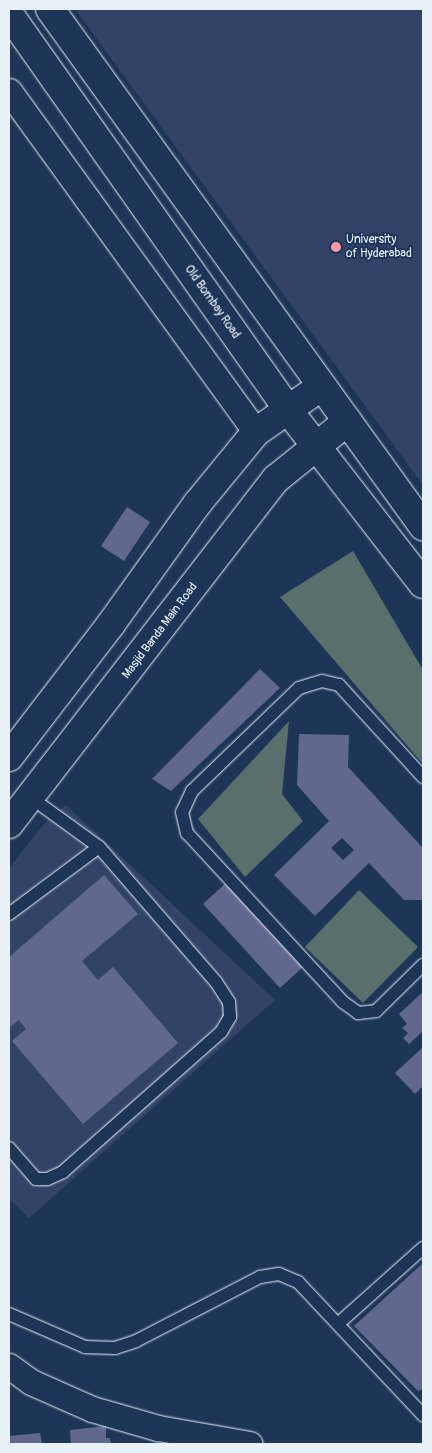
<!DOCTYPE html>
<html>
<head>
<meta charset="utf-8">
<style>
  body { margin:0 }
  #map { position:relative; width:432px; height:1453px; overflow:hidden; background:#1d3557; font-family:Pangolin,sans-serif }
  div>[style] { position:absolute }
  .built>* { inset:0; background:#314468 }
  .green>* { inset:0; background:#58706c }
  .building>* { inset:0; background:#61688f }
  .roads { filter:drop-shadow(0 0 1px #e8f1f8) drop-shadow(0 0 1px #e8f1f8) }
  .service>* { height:12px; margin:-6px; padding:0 6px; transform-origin:6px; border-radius:6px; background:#1d3557 }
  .minor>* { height:25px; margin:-12.5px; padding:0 12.5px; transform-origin:12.5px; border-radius:12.5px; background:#1d3557 }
  .secondary>* { height:28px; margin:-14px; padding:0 14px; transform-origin:14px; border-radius:14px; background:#1d3557 }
  .primary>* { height:28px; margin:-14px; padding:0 14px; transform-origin:14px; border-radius:14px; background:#1d3557 }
  .dots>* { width:14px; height:14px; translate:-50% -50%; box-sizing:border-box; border:2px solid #1d3557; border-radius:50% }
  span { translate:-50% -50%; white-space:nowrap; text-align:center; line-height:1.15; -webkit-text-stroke:4px #1d3557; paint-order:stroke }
  .poi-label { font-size:12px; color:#e8f1f8 }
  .left { translate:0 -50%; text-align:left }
  .street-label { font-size:12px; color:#e8f1f8 }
  .frame { position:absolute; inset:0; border:10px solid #e8f1f8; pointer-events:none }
</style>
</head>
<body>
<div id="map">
  <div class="built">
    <div style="clip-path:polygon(75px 9px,423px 9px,423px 485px)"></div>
    <div style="clip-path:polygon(66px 805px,275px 1000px,29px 1218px,9px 1199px,9px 868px,44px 824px)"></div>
  </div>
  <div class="green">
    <div style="clip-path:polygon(353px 551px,423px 670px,423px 764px,280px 597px)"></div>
    <div style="clip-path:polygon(289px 721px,282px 794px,303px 821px,245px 877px,198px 819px)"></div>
    <div style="clip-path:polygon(359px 890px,418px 947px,363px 1003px,305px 947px)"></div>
  </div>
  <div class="building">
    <div style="clip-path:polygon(127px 507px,150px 522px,124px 561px,101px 546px)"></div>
    <div style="clip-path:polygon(260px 669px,280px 688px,171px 791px,152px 779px)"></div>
    <div style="clip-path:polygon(evenodd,299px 734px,349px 735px,348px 767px,423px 848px,423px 900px,404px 900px,369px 863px,315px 916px,274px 875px,329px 821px,297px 785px,299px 734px,342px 838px,354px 850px,343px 860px,331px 848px,342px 838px)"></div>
    <div style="clip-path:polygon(104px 875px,138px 914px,82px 961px,98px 980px,113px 967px,178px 1043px,83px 1124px,12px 1041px,26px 1029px,19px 1020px,9px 1028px,9px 957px)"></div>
    <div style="clip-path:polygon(227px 882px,303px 967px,280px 988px,203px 904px)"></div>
    <div style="clip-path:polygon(423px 992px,423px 1031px,409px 1044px,403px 1038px,408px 1033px,402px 1028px,407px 1024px,399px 1014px)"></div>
    <div style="clip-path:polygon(423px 1047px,423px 1086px,415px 1094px,395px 1073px)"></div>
    <div style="clip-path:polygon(423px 1263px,423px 1389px,418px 1391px,354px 1326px)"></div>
    <div style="clip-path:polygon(106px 1426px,106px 1438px,110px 1438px,111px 1444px,71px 1444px,70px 1430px)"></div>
    <div style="clip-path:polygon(40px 1433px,42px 1444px,9px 1444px,9px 1436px)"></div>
  </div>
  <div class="roads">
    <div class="service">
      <div style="left:423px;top:777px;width:125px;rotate:-132.4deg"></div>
      <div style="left:339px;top:685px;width:17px;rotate:-167deg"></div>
      <div style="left:322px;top:681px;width:24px;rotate:163deg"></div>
      <div style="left:299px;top:688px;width:149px;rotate:136.1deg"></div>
      <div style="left:192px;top:791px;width:23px;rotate:115deg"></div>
      <div style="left:182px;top:812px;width:22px;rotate:77deg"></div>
      <div style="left:187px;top:833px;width:230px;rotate:47.3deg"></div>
      <div style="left:343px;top:1002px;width:19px;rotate:36deg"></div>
      <div style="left:358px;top:1013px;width:18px;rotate:-6deg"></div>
      <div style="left:376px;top:1011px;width:66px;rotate:-44.4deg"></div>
      <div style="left:30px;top:797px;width:85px;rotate:35.9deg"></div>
      <div style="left:9px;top:914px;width:112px;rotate:-36.7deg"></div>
      <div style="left:99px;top:847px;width:179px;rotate:49.1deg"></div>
      <div style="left:216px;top:982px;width:24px;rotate:57deg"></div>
      <div style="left:229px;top:1002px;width:15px;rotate:86deg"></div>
      <div style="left:230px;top:1017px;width:17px;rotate:121deg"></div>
      <div style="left:221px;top:1032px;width:211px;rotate:138.5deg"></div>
      <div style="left:63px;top:1172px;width:17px;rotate:156deg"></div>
      <div style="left:47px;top:1179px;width:11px;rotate:180deg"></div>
      <div style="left:36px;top:1179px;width:41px;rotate:-131.1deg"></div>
      <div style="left:9px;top:1314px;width:83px;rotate:23.5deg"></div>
      <div style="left:85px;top:1347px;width:30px;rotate:2deg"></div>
      <div style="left:115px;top:1348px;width:22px;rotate:-18deg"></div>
      <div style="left:136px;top:1341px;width:140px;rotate:-27.3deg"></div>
      <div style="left:260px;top:1277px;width:19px;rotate:-9deg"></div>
      <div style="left:279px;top:1274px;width:21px;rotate:23deg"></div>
      <div style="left:298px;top:1282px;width:183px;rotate:46.8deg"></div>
      <div style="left:339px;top:1323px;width:113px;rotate:-41.8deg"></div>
    </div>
    <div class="minor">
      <div style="left:9px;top:91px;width:421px;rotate:54.1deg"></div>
      <div style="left:9px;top:1366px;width:27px;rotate:36deg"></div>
      <div style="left:31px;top:1382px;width:67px;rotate:23.9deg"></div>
      <div style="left:92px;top:1409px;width:69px;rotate:16.1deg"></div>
      <div style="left:158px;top:1428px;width:93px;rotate:9.9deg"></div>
    </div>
    <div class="secondary">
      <div style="left:9px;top:757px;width:168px;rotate:-52.5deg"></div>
      <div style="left:111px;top:624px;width:148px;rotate:-54.4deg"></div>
      <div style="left:197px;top:504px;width:93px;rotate:-50.7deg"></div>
      <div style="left:256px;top:432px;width:80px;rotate:-34.9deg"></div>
      <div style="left:9px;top:824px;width:436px;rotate:-52.3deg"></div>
      <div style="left:276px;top:479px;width:92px;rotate:-38.9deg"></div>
    </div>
    <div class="primary">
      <div style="left:50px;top:9px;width:638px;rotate:54.19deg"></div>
      <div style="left:9px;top:14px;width:484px;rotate:54.8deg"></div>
      <div style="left:288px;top:410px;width:220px;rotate:52.2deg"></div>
    </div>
  </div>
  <div class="dots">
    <div style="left:336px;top:247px;background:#ff9aa2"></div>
  </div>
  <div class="poi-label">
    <span class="left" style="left:346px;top:247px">University<br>of Hyderabad</span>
  </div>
  <div class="street-label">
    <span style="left:212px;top:302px;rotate:55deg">Old Bombay Road</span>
    <span style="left:160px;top:631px;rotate:-53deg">Masjid Banda Main Road</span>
  </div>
  <div class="frame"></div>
</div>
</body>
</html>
